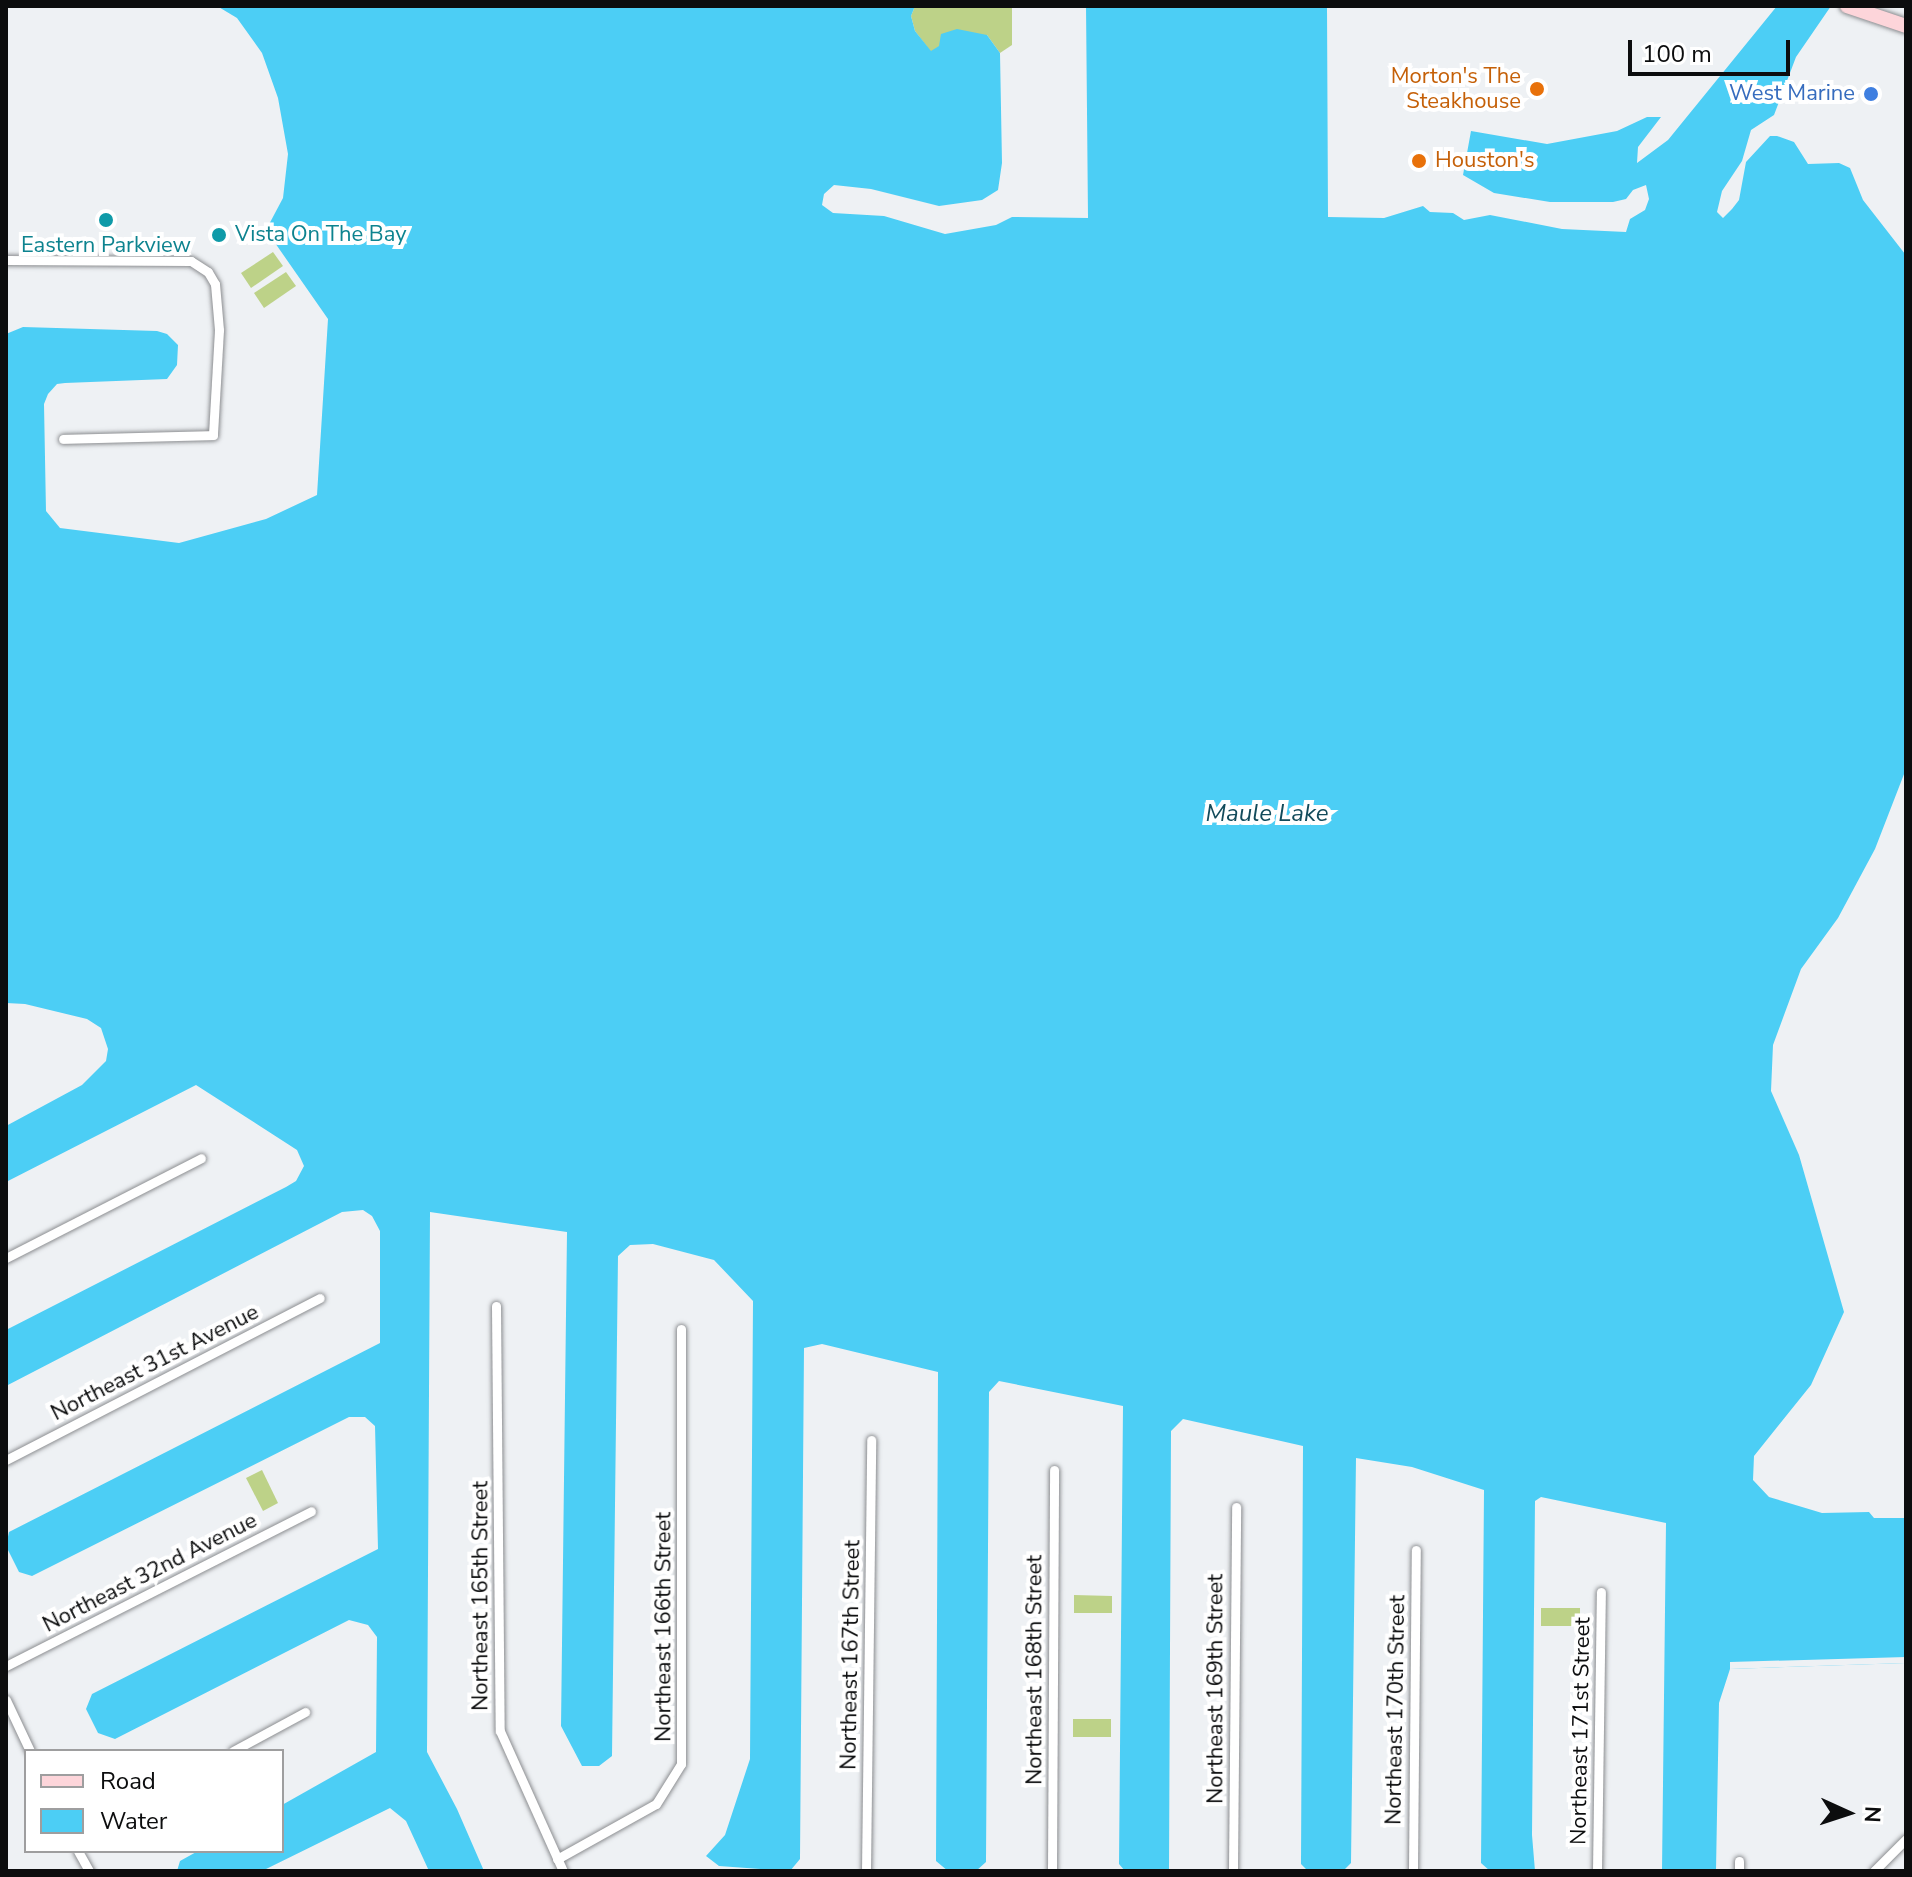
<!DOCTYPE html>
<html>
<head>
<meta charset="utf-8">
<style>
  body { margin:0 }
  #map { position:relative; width:1912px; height:1877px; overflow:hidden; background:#eef1f4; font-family:"Nunito Sans",sans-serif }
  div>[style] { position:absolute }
  .green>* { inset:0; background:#bdd288 }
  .water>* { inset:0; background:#4ccef5 }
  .pier>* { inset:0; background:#eef1f4 }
  .roads { filter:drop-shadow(0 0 2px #8c8e91) drop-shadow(0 0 2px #8c8e91) }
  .minor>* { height:9px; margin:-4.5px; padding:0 4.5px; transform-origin:4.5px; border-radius:4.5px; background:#fff }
  .primary>* { height:14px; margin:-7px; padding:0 7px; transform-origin:7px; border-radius:7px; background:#fdd5da }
  .dots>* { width:22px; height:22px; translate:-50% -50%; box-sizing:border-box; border:4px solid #fff; border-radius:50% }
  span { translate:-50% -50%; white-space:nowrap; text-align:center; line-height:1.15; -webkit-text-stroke:8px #fff; paint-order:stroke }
  .food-label { font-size:22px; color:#c56008 }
  .right { translate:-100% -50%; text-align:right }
  .left { translate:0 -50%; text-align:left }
  .shop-label { font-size:22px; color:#366cbe }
  .culture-label { font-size:22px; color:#0d838f }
  .street-label { font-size:22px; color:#0c0d0e }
  .water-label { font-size:24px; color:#134b5b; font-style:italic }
  .frame { position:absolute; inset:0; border:8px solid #0c0d0e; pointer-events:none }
  .legend { position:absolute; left:24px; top:1749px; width:260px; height:104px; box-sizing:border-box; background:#fff; border:2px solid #9e9e9f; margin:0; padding:10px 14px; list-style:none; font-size:24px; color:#0c0d0e }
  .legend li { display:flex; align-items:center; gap:16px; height:40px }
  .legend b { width:40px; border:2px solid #9e9e9f }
  .north { position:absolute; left:1808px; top:1773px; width:80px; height:80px; -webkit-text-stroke:6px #fff; paint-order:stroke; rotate:93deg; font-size:22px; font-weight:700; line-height:32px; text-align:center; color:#0c0d0e }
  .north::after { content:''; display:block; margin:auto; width:28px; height:36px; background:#0c0d0e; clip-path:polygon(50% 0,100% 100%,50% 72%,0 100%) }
  .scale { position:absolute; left:1628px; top:40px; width:162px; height:36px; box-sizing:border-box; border:4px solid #0c0d0e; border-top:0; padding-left:10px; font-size:24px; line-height:28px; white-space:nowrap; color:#0c0d0e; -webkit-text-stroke:6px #fff; paint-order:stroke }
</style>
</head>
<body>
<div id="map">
  <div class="green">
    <div style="clip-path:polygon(915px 6px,1012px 6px,1012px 45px,1000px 53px,987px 35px,931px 52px,915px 31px,911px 16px)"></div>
    <div style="clip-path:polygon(273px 252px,283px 266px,251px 288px,241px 273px)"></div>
    <div style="clip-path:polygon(286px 272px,296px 286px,264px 308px,254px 293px)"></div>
    <div style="clip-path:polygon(262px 1470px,278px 1503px,263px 1511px,246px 1478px)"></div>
    <div style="clip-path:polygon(1074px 1595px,1112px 1596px,1112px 1613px,1074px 1613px)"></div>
    <div style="clip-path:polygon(1541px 1608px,1580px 1608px,1580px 1626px,1541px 1626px)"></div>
    <div style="clip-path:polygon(1073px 1719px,1111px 1719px,1111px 1737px,1073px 1737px)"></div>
  </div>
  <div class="water">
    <div style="clip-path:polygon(217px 6px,915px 6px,911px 16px,915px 31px,931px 51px,939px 46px,941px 34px,957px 29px,987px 35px,1000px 53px,1002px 163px,998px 190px,982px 200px,939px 206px,871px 189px,834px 185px,824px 194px,822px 205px,833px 213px,884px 216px,945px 234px,996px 225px,1012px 217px,1088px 218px,1086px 6px,1327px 6px,1328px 217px,1384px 218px,1423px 206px,1430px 212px,1453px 213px,1464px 220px,1490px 215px,1562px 229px,1626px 232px,1630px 219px,1645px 210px,1649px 199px,1646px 185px,1633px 190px,1626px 199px,1613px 202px,1550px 202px,1494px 193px,1463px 175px,1471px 131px,1547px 144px,1617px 131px,1647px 117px,1661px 117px,1638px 147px,1637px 163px,1668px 140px,1777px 6px,1831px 6px,1796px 57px,1774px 115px,1751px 130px,1742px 161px,1722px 191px,1717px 212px,1723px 218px,1732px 209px,1739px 200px,1746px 162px,1770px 136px,1777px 136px,1794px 142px,1808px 164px,1839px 163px,1850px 168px,1863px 200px,1905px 254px,1906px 769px,1875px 849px,1838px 918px,1801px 969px,1773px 1045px,1771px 1091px,1799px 1155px,1844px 1312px,1811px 1385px,1754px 1456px,1753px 1480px,1769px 1497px,1822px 1513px,1869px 1512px,1874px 1518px,1906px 1518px,1906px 1663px,1730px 1669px,1719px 1703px,1716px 1871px,1662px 1871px,1666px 1523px,1541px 1497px,1535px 1501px,1532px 1835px,1535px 1871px,1490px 1871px,1481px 1863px,1484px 1490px,1412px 1467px,1356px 1458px,1351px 1863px,1343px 1871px,1308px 1871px,1301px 1864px,1303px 1446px,1183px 1419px,1171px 1431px,1169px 1871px,1125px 1871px,1119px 1864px,1123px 1406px,999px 1381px,989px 1392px,986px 1862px,976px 1871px,948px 1871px,936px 1861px,938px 1372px,822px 1344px,804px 1348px,800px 1859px,790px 1871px,719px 1866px,706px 1856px,725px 1835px,750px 1759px,753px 1301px,714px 1260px,653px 1244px,630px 1245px,618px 1256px,612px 1756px,599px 1766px,582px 1766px,561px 1726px,567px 1232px,430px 1212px,427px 1752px,457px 1809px,484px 1871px,429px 1871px,406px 1821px,390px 1808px,262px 1871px,177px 1871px,180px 1861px,198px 1851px,282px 1851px,282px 1805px,376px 1752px,377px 1637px,368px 1625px,349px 1620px,115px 1739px,98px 1733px,86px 1709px,92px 1694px,378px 1549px,375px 1426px,365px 1417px,349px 1417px,32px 1576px,19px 1572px,6px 1546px,9px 1532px,380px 1343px,380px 1231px,372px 1216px,363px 1210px,342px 1212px,6px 1386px,6px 1330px,286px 1187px,296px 1181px,304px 1166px,297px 1150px,196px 1085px,6px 1182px,6px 1126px,82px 1085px,106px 1061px,108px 1049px,101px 1028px,87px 1019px,25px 1004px,6px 1003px,6px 334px,23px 327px,157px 331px,167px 334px,178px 345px,177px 365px,167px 379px,65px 383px,57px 384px,48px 394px,44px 404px,46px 511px,60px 528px,179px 543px,266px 519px,317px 495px,328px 319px,266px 230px,283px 198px,288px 154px,278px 98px,262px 53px,237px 18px)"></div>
  </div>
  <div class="pier">
    <div style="clip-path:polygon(1906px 1657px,1906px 1663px,1730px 1669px,1730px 1662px)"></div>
  </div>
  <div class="roads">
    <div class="minor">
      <div style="left:6px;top:260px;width:185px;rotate:0.3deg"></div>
      <div style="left:191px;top:261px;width:20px;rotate:33deg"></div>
      <div style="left:208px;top:272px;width:14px;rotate:60deg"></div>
      <div style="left:215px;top:284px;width:46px;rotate:85deg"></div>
      <div style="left:219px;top:330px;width:105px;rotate:93.3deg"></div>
      <div style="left:213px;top:435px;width:150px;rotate:178.5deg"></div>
      <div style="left:6px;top:1258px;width:219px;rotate:-27.1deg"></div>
      <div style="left:496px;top:1306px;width:425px;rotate:89.5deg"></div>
      <div style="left:500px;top:1731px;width:154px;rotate:65.8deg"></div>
      <div style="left:6px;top:1460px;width:353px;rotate:-27.3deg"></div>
      <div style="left:6px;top:1666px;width:342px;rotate:-26.9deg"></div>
      <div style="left:6px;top:1700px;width:56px;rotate:64.8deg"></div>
      <div style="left:233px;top:1751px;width:82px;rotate:-28.4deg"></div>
      <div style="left:78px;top:1851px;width:23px;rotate:61deg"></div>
      <div style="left:557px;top:1859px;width:113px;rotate:-29.1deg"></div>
      <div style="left:656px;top:1804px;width:47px;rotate:-58deg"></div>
      <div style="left:681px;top:1764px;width:435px;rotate:-90deg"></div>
      <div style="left:1739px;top:1861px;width:10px;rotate:90deg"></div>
      <div style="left:866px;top:1871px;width:431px;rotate:-89.3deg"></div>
      <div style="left:1052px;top:1871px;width:401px;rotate:-89.7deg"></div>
      <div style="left:1233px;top:1871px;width:364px;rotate:-89.5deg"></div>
      <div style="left:1413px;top:1871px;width:321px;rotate:-89.5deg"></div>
      <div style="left:1597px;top:1871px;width:279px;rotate:-89.2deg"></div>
      <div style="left:1874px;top:1871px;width:45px;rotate:-45deg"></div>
    </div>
    <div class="primary">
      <div style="left:1847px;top:6px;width:62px;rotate:18.7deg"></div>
    </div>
  </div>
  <div class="dots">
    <div style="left:1537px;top:89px;background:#e8710a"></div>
    <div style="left:1871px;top:94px;background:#3f7fe0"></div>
    <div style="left:1419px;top:161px;background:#e8710a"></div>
    <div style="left:106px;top:220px;background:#0f9aa8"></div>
    <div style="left:219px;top:235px;background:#0f9aa8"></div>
  </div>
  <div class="food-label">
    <span class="right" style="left:1521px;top:89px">Morton's The<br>Steakhouse</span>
    <span class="left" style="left:1435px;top:161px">Houston's</span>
  </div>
  <div class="shop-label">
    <span class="right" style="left:1855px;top:94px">West Marine</span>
  </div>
  <div class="culture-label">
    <span class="left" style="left:235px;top:235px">Vista On The Bay</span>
    <span style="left:106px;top:246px">Eastern Parkview</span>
  </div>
  <div class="street-label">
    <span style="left:155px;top:1363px;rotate:-27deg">Northeast 31st Avenue</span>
    <span style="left:150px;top:1573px;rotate:-27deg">Northeast 32nd Avenue</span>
    <span style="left:481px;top:1596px;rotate:-90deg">Northeast 165th Street</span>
    <span style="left:664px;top:1627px;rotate:-90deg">Northeast 166th Street</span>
    <span style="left:851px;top:1655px;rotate:-89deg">Northeast 167th Street</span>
    <span style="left:1035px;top:1670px;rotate:-90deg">Northeast 168th Street</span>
    <span style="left:1216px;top:1689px;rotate:-90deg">Northeast 169th Street</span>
    <span style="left:1396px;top:1710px;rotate:-89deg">Northeast 170th Street</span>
    <span style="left:1581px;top:1731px;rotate:-89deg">Northeast 171st Street</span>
  </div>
  <div class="water-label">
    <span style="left:1267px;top:814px">Maule Lake</span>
  </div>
  <div class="frame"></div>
  <ul class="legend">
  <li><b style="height:10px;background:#fdd5da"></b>Road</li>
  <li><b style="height:22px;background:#4ccef5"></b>Water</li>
  </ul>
  <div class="north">N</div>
  <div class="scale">100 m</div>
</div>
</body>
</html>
